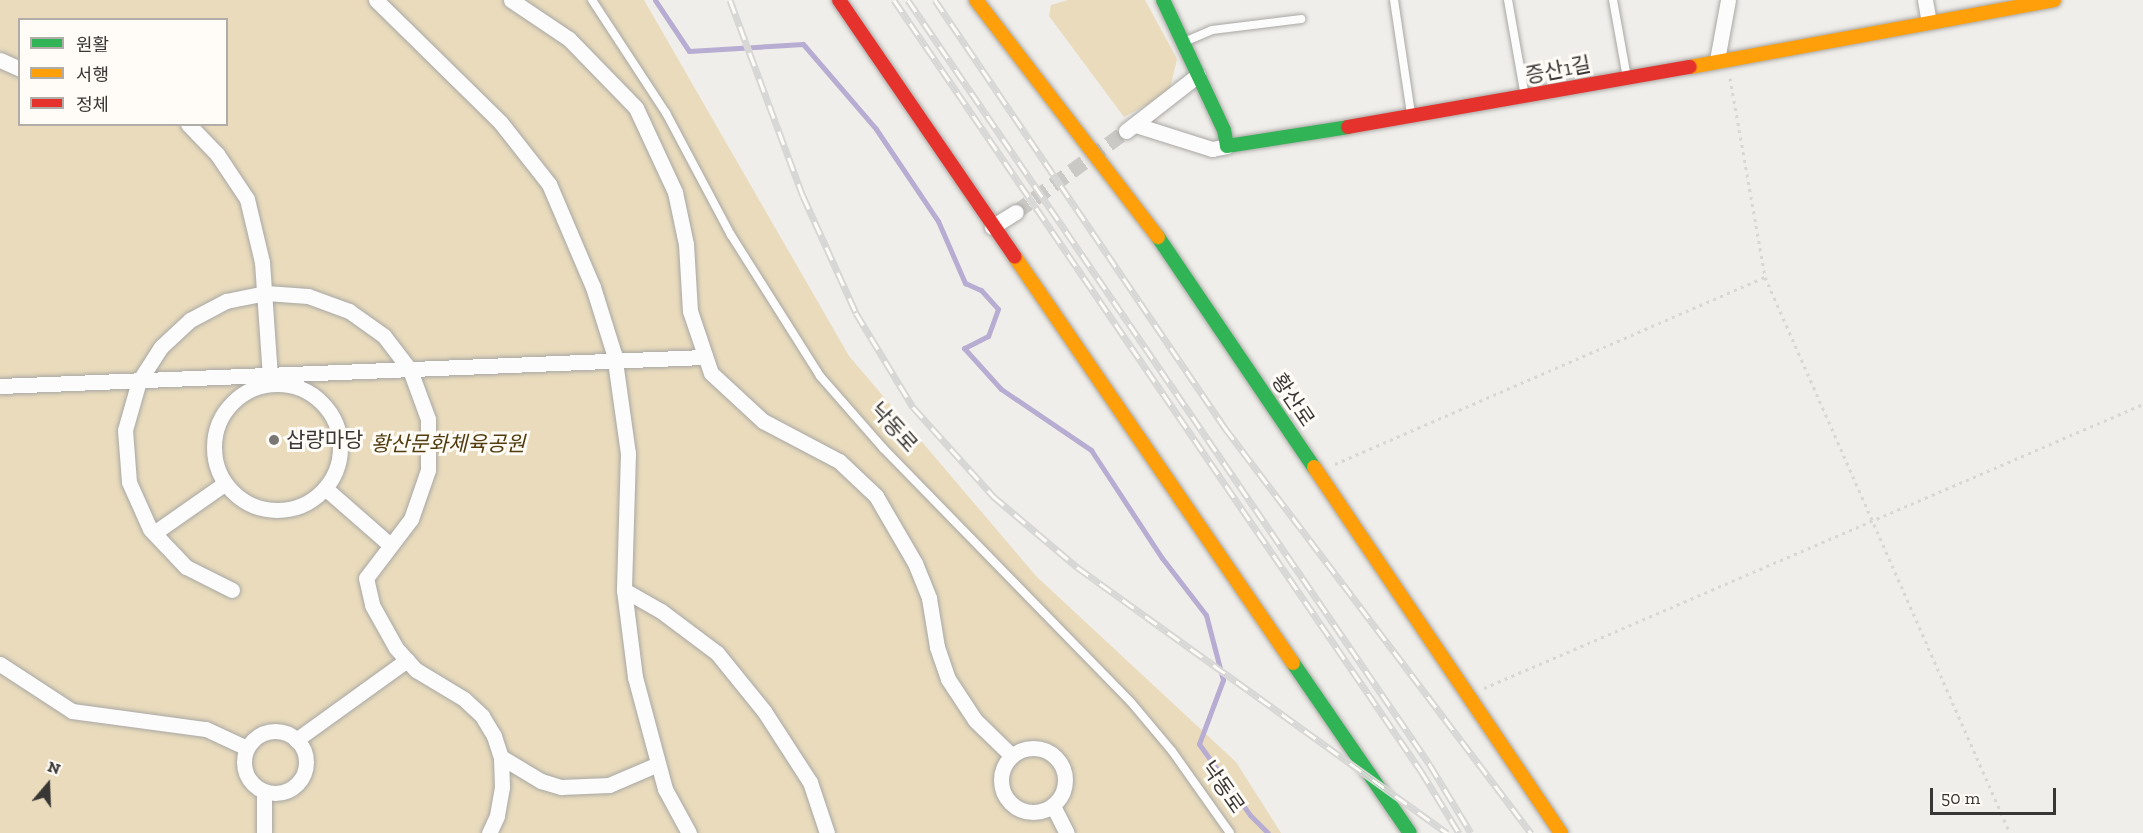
<!DOCTYPE html>
<html>
<head>
<meta charset="utf-8">
<style>
  body { margin:0 }
  #map { position:relative; width:2143px; height:833px; overflow:hidden; background:#f0eeea; font-family:"Zilla Slab","Noto Sans KR",serif }
  div>[style] { position:absolute }
  .green>* { inset:0; background:#e9dbbc }
  .stream>* { height:5px; margin:-2.5px; padding:0 2.5px; transform-origin:2.5px; border-radius:2.5px; background:#b7acd1 }
  .street-tunnel>* { height:15px; margin-top:-7.5px; transform-origin:0; background:repeating-linear-gradient(90deg,#cbc9c6 0 15px,transparent 0 23px) }
  .path>* { height:3px; margin-top:-1.5px; transform-origin:0; background:repeating-linear-gradient(90deg,#d7d7d6 0 3px,transparent 0 7.5px) }
  .roads { filter:drop-shadow(0 0 2px #a8a7a4) drop-shadow(0 0 2px #a8a7a4) }
  .lane>* { height:8px; margin:-4px; padding:0 4px; transform-origin:4px; border-radius:4px; background:#fdfcfc }
  .street>* { height:15px; margin:-7.5px; padding:0 7.5px; transform-origin:7.5px; border-radius:7.5px; background:#fdfcfc }
  .street>.ring { margin:-7.5px; padding:0; box-sizing:content-box; background:none; border:15px solid #fdfcfc; border-radius:50% }
  .fast>* { height:14px; margin:-7px; padding:0 7px; transform-origin:7px; border-radius:7px; background:#30b455 }
  .slow>* { height:14px; margin:-7px; padding:0 7px; transform-origin:7px; border-radius:7px; background:#ff9f0a }
  .jam>* { height:14px; margin:-7px; padding:0 7px; transform-origin:7px; border-radius:7px; background:#e5322d }
  .rail>* { height:7px; margin-top:-3.5px; transform-origin:0; background:repeating-linear-gradient(90deg,#fffcf7 0 14px,#d7d7d6 0 28px); box-sizing:border-box; border-block:2px solid #d7d7d6 }
  .dots>* { width:16px; height:16px; translate:-50% -50%; box-sizing:border-box; border:3px solid #fffcf7; border-radius:50% }
  span { translate:-50% -50%; white-space:nowrap; text-align:center; line-height:1.15; -webkit-text-stroke:6px #fffcf7; paint-order:stroke }
  .street-label { font-size:21px; color:#393735 }
  .poi-label { font-size:21px; color:#393735 }
  .left { translate:0 -50%; text-align:left }
  .park-label { font-size:21px; color:#513d0f; font-style:italic }
  .legend { position:absolute; left:18px; top:18px; width:210px; height:108px; box-sizing:border-box; background:#fffcf7; border:2px solid #b0ada9; margin:0; padding:8px 10px; list-style:none; font-size:18px; color:#393735 }
  .legend li { display:flex; align-items:center; gap:12px; height:30px }
  .legend b { width:30px; border:2px solid #b0ada9 }
  .north { position:absolute; left:18px; top:755px; width:60px; height:60px; -webkit-text-stroke:4px #fffcf7; paint-order:stroke; rotate:19deg; font-size:16px; font-weight:700; line-height:24px; text-align:center; color:#393735 }
  .north::after { content:''; display:block; margin:auto; width:21px; height:27px; background:#393735; clip-path:polygon(50% 0,100% 100%,50% 72%,0 100%) }
  .scale { position:absolute; left:1930px; top:788px; width:126px; height:27px; box-sizing:border-box; border:3px solid #393735; border-top:0; padding-left:8px; font-size:18px; line-height:21px; white-space:nowrap; color:#393735; -webkit-text-stroke:4px #fffcf7; paint-order:stroke }
</style>
</head>
<body>
<div id="map">
  <div class="green">
    <div style="clip-path:polygon(evenodd,0 0,644px 0,849px 356px,1036px 576px,1236px 762px,1281px 833px,0 833px,0 0,20px 20px,226px 20px,226px 124px,20px 124px,20px 20px)"></div>
    <div style="clip-path:polygon(1068px 0,1145px 0,1177px 59px,1169px 93px,1124px 117px,1049px 16px,1051px 5px)"></div>
  </div>
  <div class="stream">
    <div style="left:655px;top:0;width:61px;rotate:56.3deg"></div>
    <div style="left:689px;top:51px;width:114px;rotate:-3.5deg"></div>
    <div style="left:803px;top:44px;width:112px;rotate:49.3deg"></div>
    <div style="left:876px;top:129px;width:111px;rotate:56deg"></div>
    <div style="left:938px;top:221px;width:68px;rotate:66.5deg"></div>
    <div style="left:965px;top:283px;width:17px;rotate:24deg"></div>
    <div style="left:981px;top:290px;width:25px;rotate:48deg"></div>
    <div style="left:998px;top:309px;width:29px;rotate:110deg"></div>
    <div style="left:988px;top:336px;width:27px;rotate:153deg"></div>
    <div style="left:964px;top:348px;width:55px;rotate:47.9deg"></div>
    <div style="left:1001px;top:389px;width:109px;rotate:34.1deg"></div>
    <div style="left:1091px;top:450px;width:129px;rotate:56.7deg"></div>
    <div style="left:1162px;top:558px;width:72px;rotate:52.3deg"></div>
    <div style="left:1206px;top:615px;width:67px;rotate:75.3deg"></div>
    <div style="left:1223px;top:680px;width:68px;rotate:110.6deg"></div>
    <div style="left:1199px;top:744px;width:87px;rotate:54.3deg"></div>
    <div style="left:1250px;top:815px;width:25px;rotate:45deg"></div>
  </div>
  <div class="street-tunnel">
    <div style="left:1016px;top:212px;width:137px;rotate:-36.4deg"></div>
  </div>
  <div class="path">
    <div style="left:1730px;top:78px;width:202px;rotate:80deg"></div>
    <div style="left:1765px;top:277px;width:608px;rotate:66.22deg"></div>
    <div style="left:1335px;top:464px;width:469px;rotate:-23.5deg"></div>
    <div style="left:1484px;top:688px;width:718px;rotate:-23.31deg"></div>
  </div>
  <div class="roads">
    <div class="lane">
      <div style="left:592px;top:0;width:135px;rotate:56.8deg"></div>
      <div style="left:666px;top:113px;width:138px;rotate:62deg"></div>
      <div style="left:731px;top:235px;width:167px;rotate:57.7deg"></div>
      <div style="left:820px;top:376px;width:96px;rotate:48.8deg"></div>
      <div style="left:883px;top:448px;width:354px;rotate:45.7deg"></div>
      <div style="left:1130px;top:701px;width:65px;rotate:50deg"></div>
      <div style="left:1172px;top:751px;width:100px;rotate:54.7deg"></div>
      <div style="left:1394px;top:0;width:115px;rotate:81.5deg"></div>
      <div style="left:1508px;top:0;width:97px;rotate:80deg"></div>
      <div style="left:1613px;top:0;width:79px;rotate:79.8deg"></div>
      <div style="left:1184px;top:42px;width:30px;rotate:-23deg"></div>
      <div style="left:1212px;top:30px;width:90px;rotate:-7deg"></div>
    </div>
    <div class="street">
      <div style="left:376px;top:0;width:175px;rotate:44.5deg"></div>
      <div style="left:501px;top:123px;width:78px;rotate:51.8deg"></div>
      <div style="left:549px;top:184px;width:112px;rotate:66.9deg"></div>
      <div style="left:593px;top:287px;width:70px;rotate:72.6deg"></div>
      <div style="left:614px;top:354px;width:100px;rotate:82deg"></div>
      <div style="left:628px;top:453px;width:137px;rotate:91.7deg"></div>
      <div style="left:624px;top:590px;width:88px;rotate:82.8deg"></div>
      <div style="left:635px;top:677px;width:116px;rotate:75deg"></div>
      <div style="left:665px;top:789px;width:50px;rotate:61.4deg"></div>
      <div style="left:511px;top:0;width:70px;rotate:33.9deg"></div>
      <div style="left:569px;top:39px;width:96px;rotate:45.8deg"></div>
      <div style="left:636px;top:108px;width:93px;rotate:65.1deg"></div>
      <div style="left:675px;top:192px;width:53px;rotate:78.1deg"></div>
      <div style="left:686px;top:244px;width:67px;rotate:86.6deg"></div>
      <div style="left:690px;top:311px;width:65px;rotate:71.3deg"></div>
      <div style="left:711px;top:373px;width:71px;rotate:42.7deg"></div>
      <div style="left:763px;top:421px;width:86px;rotate:27.8deg"></div>
      <div style="left:839px;top:461px;width:51px;rotate:43.4deg"></div>
      <div style="left:876px;top:496px;width:78px;rotate:59.8deg"></div>
      <div style="left:915px;top:563px;width:38px;rotate:68deg"></div>
      <div style="left:929px;top:598px;width:50px;rotate:80.7deg"></div>
      <div style="left:937px;top:647px;width:34px;rotate:71deg"></div>
      <div style="left:948px;top:679px;width:49px;rotate:56.6deg"></div>
      <div style="left:975px;top:720px;width:50px;rotate:44.2deg"></div>
      <div style="left:1925px;top:0;width:22px;rotate:80deg"></div>
      <div style="left:0;top:60px;width:22px;rotate:24deg"></div>
      <div style="left:1717px;top:60px;width:61px;rotate:-79.6deg"></div>
      <div style="left:188px;top:124px;width:42px;rotate:46deg"></div>
      <div style="left:217px;top:154px;width:54px;rotate:56.3deg"></div>
      <div style="left:247px;top:199px;width:65px;rotate:76.6deg"></div>
      <div style="left:262px;top:262px;width:113px;rotate:86deg"></div>
      <div style="left:1136px;top:125px;width:80px;rotate:17.5deg"></div>
      <div style="left:1212px;top:149px;width:15px;rotate:-11deg"></div>
      <div style="left:1126px;top:131px;width:91px;rotate:-37.9deg"></div>
      <div style="left:992px;top:227px;width:28px;rotate:-32deg"></div>
      <div class="ring" style="left:214px;top:384px;width:111px;height:111px"></div>
      <div style="left:0;top:386px;width:706px;rotate:-2.36deg"></div>
      <div style="left:325px;top:488px;width:86px;rotate:41.2deg"></div>
      <div style="left:154px;top:533px;width:85px;rotate:-35deg"></div>
      <div style="left:232px;top:590px;width:51px;rotate:-153.4deg"></div>
      <div style="left:186px;top:567px;width:52px;rotate:-133.5deg"></div>
      <div style="left:150px;top:529px;width:51px;rotate:-114.1deg"></div>
      <div style="left:129px;top:482px;width:52px;rotate:-94.4deg"></div>
      <div style="left:125px;top:430px;width:51px;rotate:-74.1deg"></div>
      <div style="left:139px;top:381px;width:40px;rotate:-57.1deg"></div>
      <div style="left:161px;top:347px;width:40px;rotate:-43deg"></div>
      <div style="left:190px;top:320px;width:41px;rotate:-27.8deg"></div>
      <div style="left:226px;top:301px;width:41px;rotate:-11.3deg"></div>
      <div style="left:266px;top:293px;width:42px;rotate:4.1deg"></div>
      <div style="left:308px;top:296px;width:44px;rotate:20.1deg"></div>
      <div style="left:349px;top:311px;width:43px;rotate:35.5deg"></div>
      <div style="left:384px;top:336px;width:43px;rotate:52.6deg"></div>
      <div style="left:410px;top:370px;width:52px;rotate:69.8deg"></div>
      <div style="left:428px;top:419px;width:51px;rotate:90deg"></div>
      <div style="left:428px;top:470px;width:52px;rotate:109.1deg"></div>
      <div style="left:411px;top:519px;width:74px;rotate:127.3deg"></div>
      <div style="left:366px;top:578px;width:28px;rotate:77deg"></div>
      <div style="left:372px;top:605px;width:49px;rotate:60.8deg"></div>
      <div style="left:396px;top:648px;width:30px;rotate:48deg"></div>
      <div style="left:416px;top:670px;width:56px;rotate:31.1deg"></div>
      <div style="left:464px;top:699px;width:25px;rotate:43deg"></div>
      <div style="left:482px;top:716px;width:23px;rotate:59deg"></div>
      <div style="left:494px;top:736px;width:23px;rotate:72deg"></div>
      <div style="left:501px;top:758px;width:29px;rotate:88deg"></div>
      <div style="left:502px;top:787px;width:29px;rotate:100deg"></div>
      <div style="left:497px;top:816px;width:19px;rotate:115deg"></div>
      <div style="left:624px;top:590px;width:43px;rotate:29.6deg"></div>
      <div style="left:661px;top:611px;width:70px;rotate:36.9deg"></div>
      <div style="left:717px;top:653px;width:75px;rotate:51deg"></div>
      <div style="left:764px;top:711px;width:85px;rotate:57.1deg"></div>
      <div style="left:810px;top:782px;width:54px;rotate:71.6deg"></div>
      <div style="left:0;top:664px;width:86px;rotate:33.1deg"></div>
      <div style="left:72px;top:711px;width:135px;rotate:7.7deg"></div>
      <div style="left:206px;top:729px;width:45px;rotate:24.9deg"></div>
      <div class="ring" style="left:244px;top:731px;width:47px;height:47px"></div>
      <div style="left:296px;top:740px;width:137px;rotate:-35.8deg"></div>
      <div class="ring" style="left:1001px;top:748px;width:49px;height:49px"></div>
      <div style="left:501px;top:757px;width:47px;rotate:31deg"></div>
      <div style="left:541px;top:781px;width:21px;rotate:17deg"></div>
      <div style="left:561px;top:787px;width:48px;rotate:-2.4deg"></div>
      <div style="left:609px;top:785px;width:53px;rotate:-23.2deg"></div>
      <div style="left:264px;top:792px;width:41px;rotate:90deg"></div>
      <div style="left:1053px;top:806px;width:30px;rotate:63deg"></div>
    </div>
    <div class="fast">
      <div style="left:1163px;top:0;width:144px;rotate:64.9deg"></div>
      <div style="left:1224px;top:130px;width:16px;rotate:79deg"></div>
      <div style="left:1227px;top:146px;width:122px;rotate:-8.9deg"></div>
      <div style="left:1158px;top:237px;width:278px;rotate:55.9deg"></div>
      <div style="left:1293px;top:663px;width:206px;rotate:55.5deg"></div>
    </div>
    <div class="slow">
      <div style="left:976px;top:0;width:299px;rotate:52.5deg"></div>
      <div style="left:1690px;top:67px;width:370px;rotate:-10.4deg"></div>
      <div style="left:1015px;top:257px;width:492px;rotate:55.6deg"></div>
      <div style="left:1314px;top:467px;width:442px;rotate:56deg"></div>
    </div>
    <div class="jam">
      <div style="left:839px;top:0;width:311px;rotate:55.6deg"></div>
      <div style="left:1348px;top:127px;width:347px;rotate:-10deg"></div>
    </div>
  </div>
  <div class="rail">
    <div style="left:730px;top:0;width:209px;rotate:69.6deg"></div>
    <div style="left:803px;top:196px;width:128px;rotate:65.6deg"></div>
    <div style="left:856px;top:313px;width:110px;rotate:58.8deg"></div>
    <div style="left:913px;top:407px;width:120px;rotate:48deg"></div>
    <div style="left:993px;top:496px;width:110px;rotate:40.2deg"></div>
    <div style="left:1077px;top:567px;width:456px;rotate:35.7deg"></div>
    <div style="left:894px;top:0;width:934px;rotate:55.65deg"></div>
    <div style="left:1421px;top:771px;width:73px;rotate:58.5deg"></div>
    <div style="left:908px;top:0;width:926px;rotate:55.69deg"></div>
    <div style="left:1430px;top:765px;width:79px;rotate:58.9deg"></div>
    <div style="left:935px;top:0;width:517px;rotate:55.88deg"></div>
    <div style="left:1225px;top:428px;width:508px;rotate:52.93deg"></div>
  </div>
  <div class="dots">
    <div style="left:274px;top:440px;background:#797774"></div>
  </div>
  <div class="street-label">
    <span style="left:1558px;top:70px;rotate:-11deg">증산1길</span>
    <span style="left:1293px;top:400px;rotate:56deg">황산로</span>
    <span style="left:894px;top:427px;rotate:48deg">낙동로</span>
    <span style="left:1223px;top:787px;rotate:55deg">낙동로</span>
  </div>
  <div class="poi-label">
    <span class="left" style="left:286px;top:440px">삽량마당</span>
  </div>
  <div class="park-label">
    <span style="left:448px;top:444px">황산문화체육공원</span>
  </div>
  <ul class="legend">
  <li><b style="height:8px;background:#30b455"></b>원활</li>
  <li><b style="height:8px;background:#ff9f0a"></b>서행</li>
  <li><b style="height:8px;background:#e5322d"></b>정체</li>
  </ul>
  <div class="north">N</div>
  <div class="scale">50 m</div>
</div>
</body>
</html>
